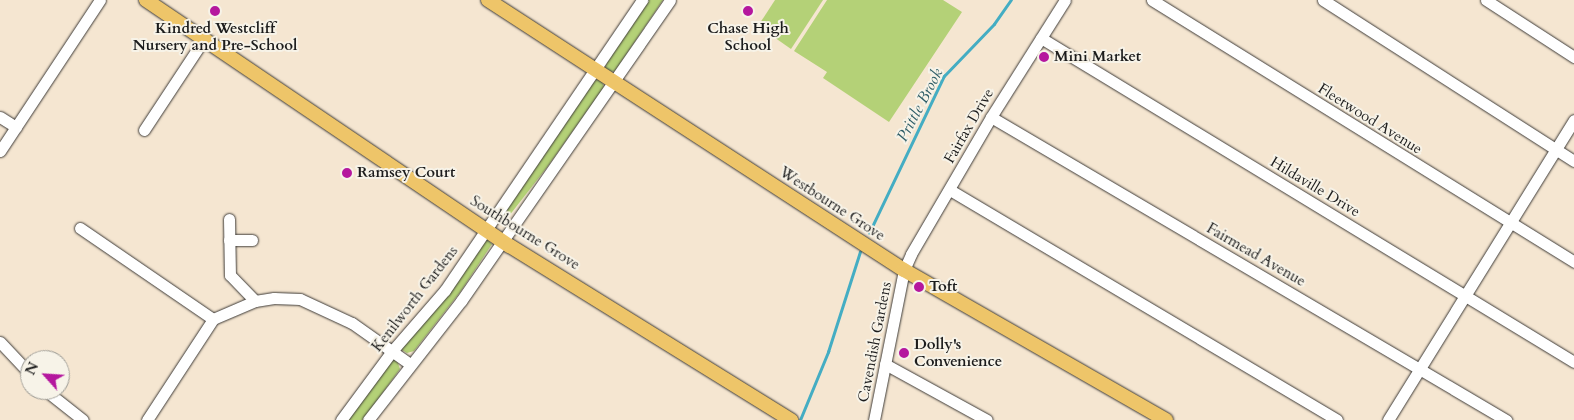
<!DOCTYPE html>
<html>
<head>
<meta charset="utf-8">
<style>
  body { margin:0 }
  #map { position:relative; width:1574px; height:420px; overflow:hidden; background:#f5e6d1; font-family:Cardo,serif }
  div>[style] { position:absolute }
  .green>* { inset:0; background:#b4d177 }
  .stream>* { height:2.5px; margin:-1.25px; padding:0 1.25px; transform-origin:1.25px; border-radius:1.25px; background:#44adc3 }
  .roads { filter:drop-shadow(0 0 1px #3d3a37) drop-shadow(0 0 1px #3d3a37) }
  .minor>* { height:11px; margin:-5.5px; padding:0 5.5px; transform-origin:5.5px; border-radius:5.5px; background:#fff }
  .major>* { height:14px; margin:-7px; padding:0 7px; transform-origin:7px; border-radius:7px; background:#eec569 }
  .dots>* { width:14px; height:14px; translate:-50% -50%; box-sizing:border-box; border:2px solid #f7f3e8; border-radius:50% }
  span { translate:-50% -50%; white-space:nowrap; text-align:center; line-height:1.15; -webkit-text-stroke:4px #f7f3e8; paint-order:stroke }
  .poi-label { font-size:15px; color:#1c1c1c; font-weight:700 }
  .left { translate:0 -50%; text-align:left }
  .street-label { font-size:15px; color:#1c1c1c }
  .water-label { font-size:16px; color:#2e5d67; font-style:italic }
  .north { position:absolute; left:20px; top:350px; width:50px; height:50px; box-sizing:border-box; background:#f7f3e8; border:1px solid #9f9d96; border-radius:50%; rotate:296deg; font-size:14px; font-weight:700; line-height:20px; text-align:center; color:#1c1c1c }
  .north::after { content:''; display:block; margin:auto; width:18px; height:22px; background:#b5179e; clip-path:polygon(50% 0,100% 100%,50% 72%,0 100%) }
</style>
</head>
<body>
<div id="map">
  <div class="green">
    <div style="clip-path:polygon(647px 0,663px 0,615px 71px,609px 72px,605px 68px,608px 59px)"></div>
    <div style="clip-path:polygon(775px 0,823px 0,791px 49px,758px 26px)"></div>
    <div style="clip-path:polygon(827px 0,943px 0,962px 12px,889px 122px,823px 78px,827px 72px,794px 51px)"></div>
    <div style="clip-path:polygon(601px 79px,604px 87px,548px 166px,505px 221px,498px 217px,593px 81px)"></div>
    <div style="clip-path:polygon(485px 237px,492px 244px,461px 291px,414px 351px,407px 353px,402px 350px,402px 345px)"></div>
    <div style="clip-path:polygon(391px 358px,396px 358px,400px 369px,363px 420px,346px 420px)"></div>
  </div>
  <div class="stream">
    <div style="left:869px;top:233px;width:174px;rotate:-64.5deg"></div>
    <div style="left:944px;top:76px;width:72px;rotate:-46.1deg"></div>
    <div style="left:994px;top:24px;width:29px;rotate:-55deg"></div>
    <div style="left:800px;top:420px;width:74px;rotate:-67.6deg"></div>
    <div style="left:828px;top:352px;width:105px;rotate:-72.3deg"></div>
  </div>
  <div class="roads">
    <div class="minor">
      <div style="left:1152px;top:0;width:497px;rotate:31.8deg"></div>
      <div style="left:1323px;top:0;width:298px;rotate:32.7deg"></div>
      <div style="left:1486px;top:0;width:105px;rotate:32.9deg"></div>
      <div style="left:1041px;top:38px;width:624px;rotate:31.29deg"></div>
      <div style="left:0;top:117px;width:19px;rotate:32deg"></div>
      <div style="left:991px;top:117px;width:598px;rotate:30.47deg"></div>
      <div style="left:144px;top:130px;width:109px;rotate:-56.6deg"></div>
      <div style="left:0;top:151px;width:181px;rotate:-56.5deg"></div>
      <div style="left:950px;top:190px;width:450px;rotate:30.7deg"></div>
      <div style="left:229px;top:219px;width:56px;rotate:89deg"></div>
      <div style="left:230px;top:275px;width:36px;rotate:46deg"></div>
      <div style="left:80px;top:228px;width:161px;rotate:34.4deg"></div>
      <div style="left:229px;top:240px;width:23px"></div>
      <div style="left:0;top:342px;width:44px;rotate:46.8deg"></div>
      <div style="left:885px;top:364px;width:116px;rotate:28.8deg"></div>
      <div style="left:45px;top:390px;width:48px;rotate:38.3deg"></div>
      <div style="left:147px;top:420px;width:121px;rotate:-56.8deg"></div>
      <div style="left:213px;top:319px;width:46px;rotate:-23.2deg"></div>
      <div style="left:255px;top:301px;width:19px;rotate:-9deg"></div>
      <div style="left:274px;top:298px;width:26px;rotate:2deg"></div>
      <div style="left:300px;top:299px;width:57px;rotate:24.8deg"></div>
      <div style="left:352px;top:323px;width:71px;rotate:35.3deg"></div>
      <div style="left:341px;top:420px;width:86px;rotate:-53.5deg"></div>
      <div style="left:392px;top:351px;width:81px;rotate:-49deg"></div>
      <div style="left:445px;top:290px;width:351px;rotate:-55.8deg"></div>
      <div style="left:368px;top:420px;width:151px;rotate:-52deg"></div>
      <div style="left:461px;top:301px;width:366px;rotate:-55.2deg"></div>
      <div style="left:874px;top:420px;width:153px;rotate:-78.7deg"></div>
      <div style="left:904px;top:270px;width:17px;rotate:-66deg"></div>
      <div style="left:911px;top:254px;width:159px;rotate:-59.7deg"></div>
      <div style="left:991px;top:117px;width:138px;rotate:-57.7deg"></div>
      <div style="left:1388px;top:420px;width:353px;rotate:-58.2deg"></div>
    </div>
    <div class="major">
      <div style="left:146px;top:0;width:439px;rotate:34.1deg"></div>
      <div style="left:510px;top:246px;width:331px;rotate:31.8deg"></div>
      <div style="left:488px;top:0;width:496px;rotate:33deg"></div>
      <div style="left:904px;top:270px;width:302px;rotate:29.8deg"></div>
    </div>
  </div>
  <div class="dots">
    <div style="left:215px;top:11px;background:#b5179e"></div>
    <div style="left:748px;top:11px;background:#b5179e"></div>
    <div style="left:1044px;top:57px;background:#b5179e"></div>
    <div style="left:347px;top:173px;background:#b5179e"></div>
    <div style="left:919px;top:287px;background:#b5179e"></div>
    <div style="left:904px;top:353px;background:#b5179e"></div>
  </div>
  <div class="poi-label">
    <span style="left:215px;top:37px">Kindred Westcliff<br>Nursery and Pre-School</span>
    <span style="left:748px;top:37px">Chase High<br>School</span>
    <span class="left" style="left:1054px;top:57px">Mini Market</span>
    <span class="left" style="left:357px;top:173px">Ramsey Court</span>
    <span class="left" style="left:929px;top:287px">Toft</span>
    <span class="left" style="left:914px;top:353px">Dolly's<br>Convenience</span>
  </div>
  <div class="street-label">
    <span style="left:1370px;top:119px;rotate:32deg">Fleetwood Avenue</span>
    <span style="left:969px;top:126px;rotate:-60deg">Fairfax Drive</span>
    <span style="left:1315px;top:187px;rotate:31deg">Hildaville Drive</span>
    <span style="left:832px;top:204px;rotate:33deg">Westbourne Grove</span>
    <span style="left:525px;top:233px;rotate:32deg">Southbourne Grove</span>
    <span style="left:1256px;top:255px;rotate:30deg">Fairmead Avenue</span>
    <span style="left:415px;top:299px;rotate:-52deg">Kenilworth Gardens</span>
    <span style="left:875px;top:342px;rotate:-79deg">Cavendish Gardens</span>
  </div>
  <div class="water-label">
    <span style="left:920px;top:105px;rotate:-62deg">Prittle Brook</span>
  </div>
  <div class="north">N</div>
</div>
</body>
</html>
